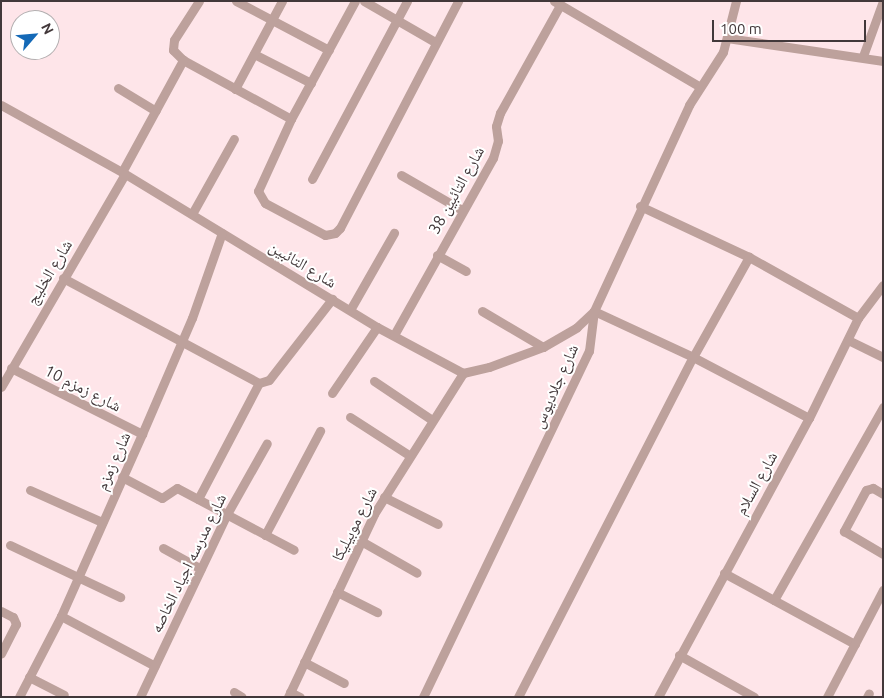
<!DOCTYPE html>
<html>
<head>
<meta charset="utf-8">
<style>
  body { margin:0 }
  #map { position:relative; width:884px; height:698px; overflow:hidden; background:#fee5e9; font-family:Ubuntu,"Noto Naskh Arabic",sans-serif }
  div>[style] { position:absolute }
  .minor>* { height:9px; margin:-4.5px; padding:0 4.5px; transform-origin:4.5px; border-radius:4.5px; background:#bda19c }
  span { translate:-50% -50%; white-space:nowrap; text-align:center; line-height:1.15; -webkit-text-stroke:4px #fff; paint-order:stroke }
  .street-label { font-size:16px; color:#42383a }
  .frame { position:absolute; inset:0; border:2px solid #42383a; pointer-events:none }
  .north { position:absolute; left:10px; top:10px; width:50px; height:50px; box-sizing:border-box; background:#fff; border:1px solid #b3afb0; border-radius:50%; rotate:63deg; font-size:14px; font-weight:700; line-height:20px; text-align:center; color:#42383a }
  .north::after { content:''; display:block; margin:auto; width:18px; height:22px; background:#1469b7; clip-path:polygon(50% 0,100% 100%,50% 72%,0 100%) }
  .scale { position:absolute; left:712px; top:20px; width:154px; height:22px; box-sizing:border-box; border:2px solid #42383a; border-top:0; padding-left:6px; font-size:15px; line-height:18px; white-space:nowrap; color:#42383a; -webkit-text-stroke:4px #fff; paint-order:stroke }
</style>
</head>
<body>
<div id="map">
  <div class="minor">
    <div style="left:199px;top:1px;width:46px;rotate:122.7deg"></div>
    <div style="left:174px;top:40px;width:10px;rotate:96deg"></div>
    <div style="left:173px;top:50px;width:14px;rotate:45deg"></div>
    <div style="left:183px;top:60px;width:123px;rotate:28.6deg"></div>
    <div style="left:236px;top:1px;width:105px;rotate:27.8deg"></div>
    <div style="left:355px;top:1px;width:134px;rotate:118.5deg"></div>
    <div style="left:291px;top:119px;width:79px;rotate:114.6deg"></div>
    <div style="left:258px;top:191px;width:14px;rotate:60deg"></div>
    <div style="left:265px;top:203px;width:68px;rotate:28.1deg"></div>
    <div style="left:325px;top:235px;width:10px;rotate:-11deg"></div>
    <div style="left:335px;top:233px;width:7px;rotate:-45deg"></div>
    <div style="left:340px;top:228px;width:256px;rotate:-62.5deg"></div>
    <div style="left:364px;top:1px;width:82px;rotate:30deg"></div>
    <div style="left:554px;top:1px;width:168px;rotate:30.4deg"></div>
    <div style="left:727px;top:38px;width:158px;rotate:8.4deg"></div>
    <div style="left:254px;top:54px;width:64px;rotate:27deg"></div>
    <div style="left:863px;top:56px;width:59px;rotate:-70deg"></div>
    <div style="left:118px;top:88px;width:44px;rotate:31.2deg"></div>
    <div style="left:235px;top:89px;width:100px;rotate:-61.9deg"></div>
    <div style="left:1px;top:105px;width:138px;rotate:29deg"></div>
    <div style="left:122px;top:172px;width:298px;rotate:31.3deg"></div>
    <div style="left:377px;top:327px;width:98px;rotate:28.1deg"></div>
    <div style="left:463px;top:373px;width:27px;rotate:-13deg"></div>
    <div style="left:489px;top:367px;width:58px;rotate:-20.3deg"></div>
    <div style="left:543px;top:347px;width:39px;rotate:-30deg"></div>
    <div style="left:577px;top:327px;width:23px;rotate:-43deg"></div>
    <div style="left:594px;top:311px;width:109px;rotate:24.9deg"></div>
    <div style="left:693px;top:357px;width:131px;rotate:27.7deg"></div>
    <div style="left:122px;top:172px;width:128px;rotate:-61.4deg"></div>
    <div style="left:401px;top:175px;width:70px;rotate:29.8deg"></div>
    <div style="left:312px;top:179px;width:202px;rotate:-61.9deg"></div>
    <div style="left:640px;top:206px;width:120px;rotate:25.1deg"></div>
    <div style="left:749px;top:257px;width:125px;rotate:29.2deg"></div>
    <div style="left:192px;top:214px;width:86px;rotate:-60.8deg"></div>
    <div style="left:437px;top:255px;width:33px;rotate:29deg"></div>
    <div style="left:63px;top:278px;width:222px;rotate:28.2deg"></div>
    <div style="left:259px;top:383px;width:10px;rotate:-17deg"></div>
    <div style="left:269px;top:380px;width:103px;rotate:-52.1deg"></div>
    <div style="left:350px;top:310px;width:89px;rotate:-60.3deg"></div>
    <div style="left:482px;top:311px;width:71px;rotate:30.5deg"></div>
    <div style="left:394px;top:335px;width:203px;rotate:-60.8deg"></div>
    <div style="left:493px;top:158px;width:18px;rotate:-74deg"></div>
    <div style="left:498px;top:141px;width:15px;rotate:-98deg"></div>
    <div style="left:496px;top:126px;width:14px;rotate:-73deg"></div>
    <div style="left:500px;top:113px;width:124px;rotate:-60.9deg"></div>
    <div style="left:848px;top:340px;width:39px;rotate:26deg"></div>
    <div style="left:11px;top:368px;width:147px;rotate:26.7deg"></div>
    <div style="left:374px;top:381px;width:70px;rotate:33.9deg"></div>
    <div style="left:1px;top:387px;width:246px;rotate:-59.8deg"></div>
    <div style="left:332px;top:393px;width:80px;rotate:-55.7deg"></div>
    <div style="left:350px;top:417px;width:70px;rotate:32.8deg"></div>
    <div style="left:122px;top:477px;width:45px;rotate:27.7deg"></div>
    <div style="left:162px;top:498px;width:18px;rotate:-34deg"></div>
    <div style="left:177px;top:488px;width:132px;rotate:27.9deg"></div>
    <div style="left:30px;top:490px;width:79px;rotate:24deg"></div>
    <div style="left:883px;top:494px;width:12px;rotate:-149deg"></div>
    <div style="left:873px;top:488px;width:7px;rotate:164deg"></div>
    <div style="left:866px;top:490px;width:47px;rotate:118.2deg"></div>
    <div style="left:844px;top:531px;width:45px;rotate:30.5deg"></div>
    <div style="left:384px;top:497px;width:60px;rotate:26.6deg"></div>
    <div style="left:198px;top:499px;width:131px;rotate:-62.3deg"></div>
    <div style="left:265px;top:535px;width:118px;rotate:-62.1deg"></div>
    <div style="left:361px;top:541px;width:64px;rotate:29.7deg"></div>
    <div style="left:10px;top:545px;width:122px;rotate:25.3deg"></div>
    <div style="left:163px;top:548px;width:43px;rotate:28.9deg"></div>
    <div style="left:724px;top:573px;width:149px;rotate:28.5deg"></div>
    <div style="left:337px;top:592px;width:45px;rotate:26.6deg"></div>
    <div style="left:774px;top:600px;width:222px;rotate:-60.5deg"></div>
    <div style="left:1px;top:611px;width:13px;rotate:27deg"></div>
    <div style="left:13px;top:617px;width:8px;rotate:67deg"></div>
    <div style="left:16px;top:624px;width:33px;rotate:117deg"></div>
    <div style="left:61px;top:616px;width:106px;rotate:28deg"></div>
    <div style="left:679px;top:655px;width:86px;rotate:29.2deg"></div>
    <div style="left:304px;top:662px;width:45px;rotate:27.7deg"></div>
    <div style="left:29px;top:677px;width:39px;rotate:27deg"></div>
    <div style="left:234px;top:692px;width:9px;rotate:32deg"></div>
    <div style="left:290px;top:692px;width:11px;rotate:27deg"></div>
    <div style="left:19px;top:697px;width:91px;rotate:-62.6deg"></div>
    <div style="left:61px;top:616px;width:199px;rotate:-66deg"></div>
    <div style="left:142px;top:434px;width:126px;rotate:-66.7deg"></div>
    <div style="left:192px;top:318px;width:90px;rotate:-70.6deg"></div>
    <div style="left:140px;top:697px;width:203px;rotate:-64.6deg"></div>
    <div style="left:227px;top:514px;width:81px;rotate:-60.6deg"></div>
    <div style="left:288px;top:697px;width:202px;rotate:-64.8deg"></div>
    <div style="left:374px;top:514px;width:167px;rotate:-57.7deg"></div>
    <div style="left:423px;top:697px;width:384px;rotate:-64.4deg"></div>
    <div style="left:589px;top:351px;width:40px;rotate:-82.9deg"></div>
    <div style="left:594px;top:311px;width:227px;rotate:-65.2deg"></div>
    <div style="left:689px;top:105px;width:63px;rotate:-57.3deg"></div>
    <div style="left:723px;top:52px;width:53px;rotate:-75.7deg"></div>
    <div style="left:518px;top:697px;width:382px;rotate:-62.8deg"></div>
    <div style="left:693px;top:357px;width:115px;rotate:-60.8deg"></div>
    <div style="left:658px;top:697px;width:317px;rotate:-61.6deg"></div>
    <div style="left:809px;top:418px;width:111px;rotate:-63.9deg"></div>
    <div style="left:858px;top:318px;width:41px;rotate:-52.9deg"></div>
    <div style="left:827px;top:697px;width:121px;rotate:-62.4deg"></div>
    <div style="left:867px;top:697px;width:4px;rotate:-63deg"></div>
  </div>
  <div class="street-label">
    <span style="left:456px;top:190px;rotate:-61deg">شارع التائبين 38</span>
    <span style="left:303px;top:264px;rotate:31deg">شارع التائبين</span>
    <span style="left:49px;top:272px;rotate:-59deg">شارع الخليج</span>
    <span style="left:555px;top:386px;rotate:-66deg">شارع جلاديوس</span>
    <span style="left:83px;top:388px;rotate:27deg">شارع زمزم 10</span>
    <span style="left:113px;top:461px;rotate:-66deg">شارع زمزم</span>
    <span style="left:756px;top:483px;rotate:-61deg">شارع السلام</span>
    <span style="left:354px;top:524px;rotate:-63deg">شارع موبيليكا</span>
    <span style="left:188px;top:563px;rotate:-64deg">شارع مدرسه اجياد الخاصه</span>
  </div>
  <div class="frame"></div>
  <div class="north">N</div>
  <div class="scale">100 m</div>
</div>
</body>
</html>
